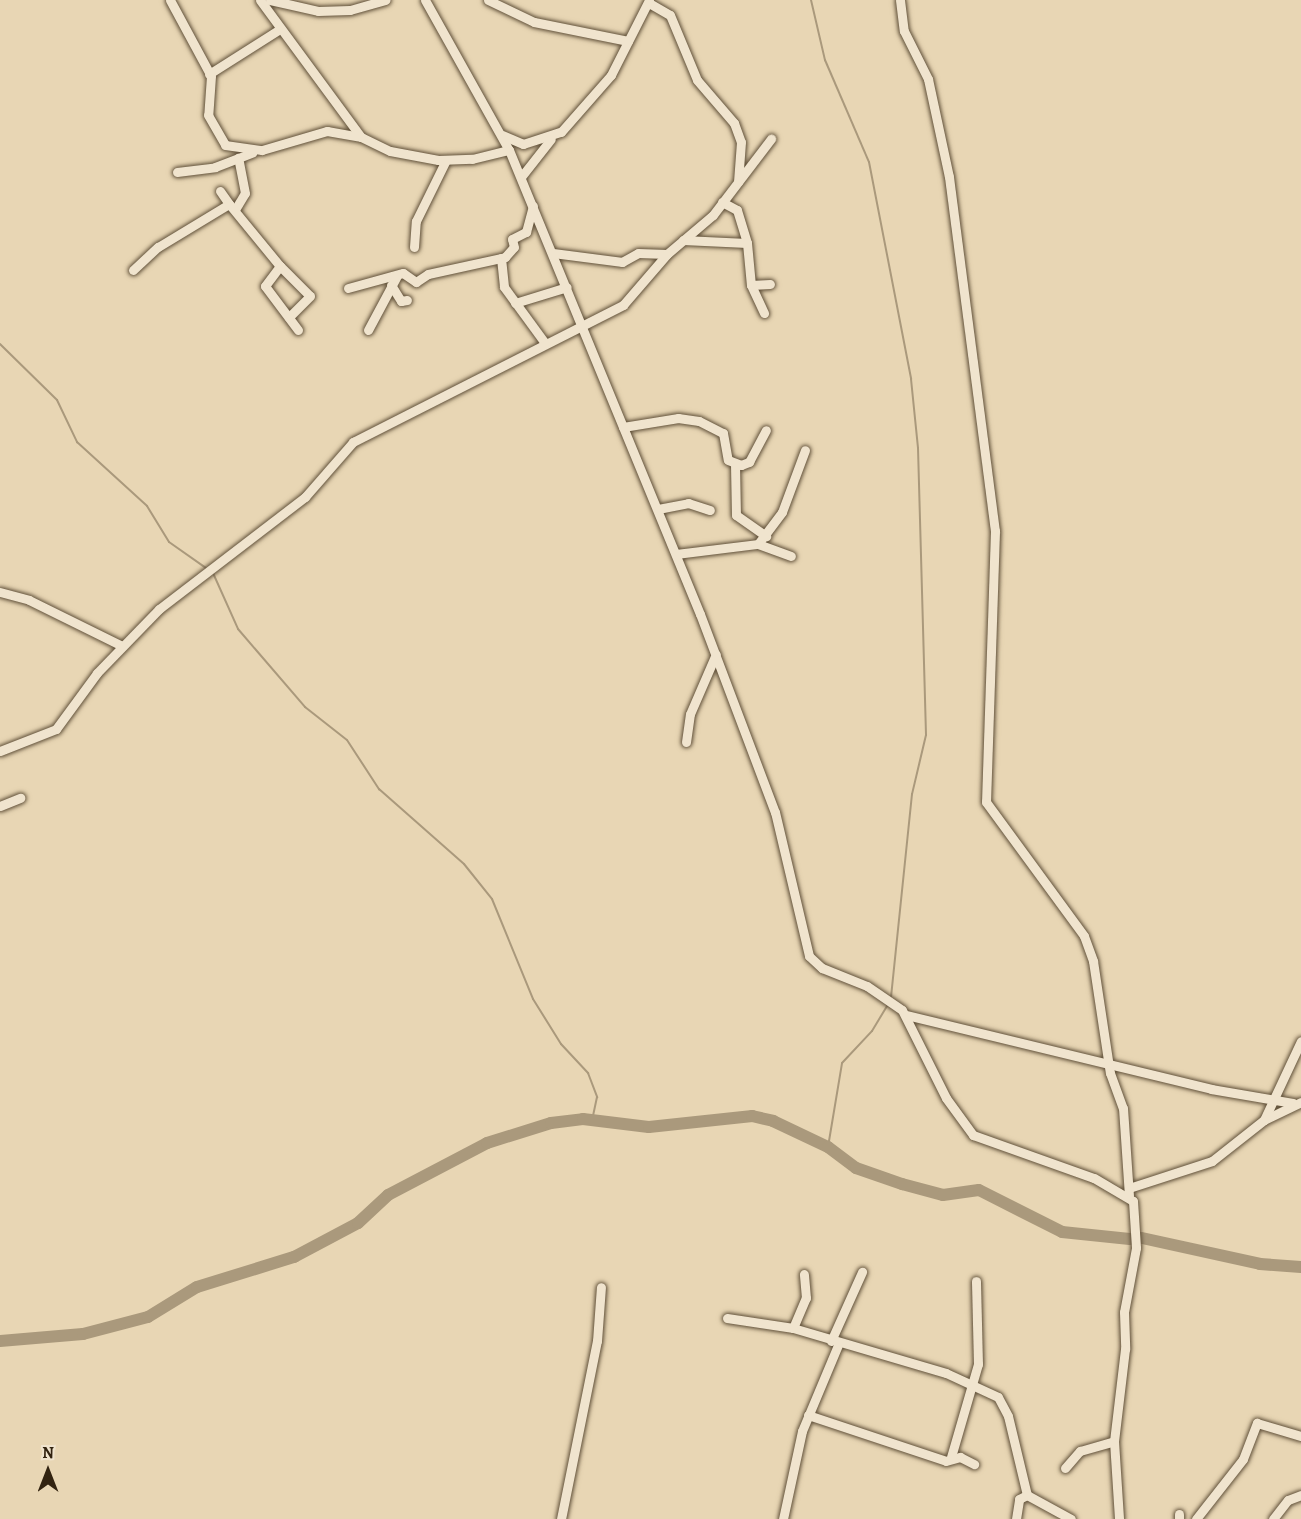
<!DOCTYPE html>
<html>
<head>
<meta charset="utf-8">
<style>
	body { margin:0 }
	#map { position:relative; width:1301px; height:1519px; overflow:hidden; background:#e8d6b4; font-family:Alegreya,serif }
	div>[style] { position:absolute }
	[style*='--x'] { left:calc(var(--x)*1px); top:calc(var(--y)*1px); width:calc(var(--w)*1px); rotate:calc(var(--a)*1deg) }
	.stream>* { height:2px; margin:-1px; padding:0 1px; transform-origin:1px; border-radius:1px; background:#aa997c }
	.river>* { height:12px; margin:-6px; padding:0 6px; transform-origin:6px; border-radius:6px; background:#aa997c }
	.roads { filter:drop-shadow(0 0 2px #605039) drop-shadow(0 0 2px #605039) }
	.minor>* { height:9px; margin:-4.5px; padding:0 4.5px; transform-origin:4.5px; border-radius:4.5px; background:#f0e4ce }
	span { translate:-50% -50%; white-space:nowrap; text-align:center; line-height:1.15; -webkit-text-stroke:4.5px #f0e4ce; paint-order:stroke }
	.north { position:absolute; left:18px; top:1441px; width:60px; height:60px; -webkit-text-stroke:4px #f0e4ce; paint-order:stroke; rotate:0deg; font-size:16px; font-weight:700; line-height:24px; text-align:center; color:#322310 }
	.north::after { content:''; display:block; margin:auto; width:21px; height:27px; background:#322310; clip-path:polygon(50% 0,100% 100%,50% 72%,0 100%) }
</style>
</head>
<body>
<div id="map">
	<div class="stream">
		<div style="--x:811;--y:0;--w:62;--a:76.9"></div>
		<div style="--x:825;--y:60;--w:111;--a:66.7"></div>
		<div style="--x:869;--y:162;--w:221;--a:79"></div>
		<div style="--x:911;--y:379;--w:69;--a:84.2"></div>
		<div style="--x:918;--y:448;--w:287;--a:88.4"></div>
		<div style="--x:926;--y:735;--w:61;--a:103.3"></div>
		<div style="--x:912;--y:794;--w:203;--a:95.9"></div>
		<div style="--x:0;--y:344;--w:80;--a:44.5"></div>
		<div style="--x:57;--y:400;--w:47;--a:64.5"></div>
		<div style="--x:77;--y:442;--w:95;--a:42.4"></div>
		<div style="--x:147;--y:506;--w:42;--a:58.6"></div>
		<div style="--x:169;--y:542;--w:45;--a:35.1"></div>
		<div style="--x:213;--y:573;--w:61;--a:65.9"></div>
		<div style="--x:238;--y:629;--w:103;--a:49.3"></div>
		<div style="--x:305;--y:707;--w:53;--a:38.2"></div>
		<div style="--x:347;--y:740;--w:59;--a:56.9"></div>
		<div style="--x:379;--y:789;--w:113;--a:41.4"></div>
		<div style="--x:464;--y:864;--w:45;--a:51.3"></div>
		<div style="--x:492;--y:899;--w:108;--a:67.7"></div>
		<div style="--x:533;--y:999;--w:53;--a:58.1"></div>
		<div style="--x:561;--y:1044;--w:40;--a:47"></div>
		<div style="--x:588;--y:1073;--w:26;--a:69"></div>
		<div style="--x:597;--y:1097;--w:24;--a:102"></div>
		<div style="--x:828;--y:1147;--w:85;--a:-80.5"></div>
		<div style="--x:842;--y:1063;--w:44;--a:-46.8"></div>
		<div style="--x:872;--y:1031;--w:33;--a:-59"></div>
	</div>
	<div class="river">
		<div style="--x:1142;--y:1238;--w:121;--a:12.4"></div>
		<div style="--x:1260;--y:1264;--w:41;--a:4.2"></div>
		<div style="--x:0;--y:1341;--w:83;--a:-4.8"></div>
		<div style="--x:83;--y:1334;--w:67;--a:-14.7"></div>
		<div style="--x:148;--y:1317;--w:57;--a:-31.5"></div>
		<div style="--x:197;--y:1287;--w:102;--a:-17.2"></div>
		<div style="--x:294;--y:1257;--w:72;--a:-28"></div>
		<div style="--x:358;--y:1223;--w:41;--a:-43"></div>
		<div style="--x:388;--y:1195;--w:112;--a:-27.7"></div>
		<div style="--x:487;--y:1143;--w:67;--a:-17.4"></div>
		<div style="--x:551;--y:1123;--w:32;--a:-7"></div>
		<div style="--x:583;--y:1119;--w:66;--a:6.9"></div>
		<div style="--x:649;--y:1127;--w:104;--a:-6.1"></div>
		<div style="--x:752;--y:1116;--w:22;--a:13"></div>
		<div style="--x:773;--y:1121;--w:61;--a:25.3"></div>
		<div style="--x:828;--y:1147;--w:35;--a:37"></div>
		<div style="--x:856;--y:1168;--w:49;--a:19.2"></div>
		<div style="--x:902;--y:1184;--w:42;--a:15"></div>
		<div style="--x:943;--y:1195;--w:36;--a:-8"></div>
		<div style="--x:979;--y:1190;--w:93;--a:26.8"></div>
		<div style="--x:1062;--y:1232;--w:68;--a:5.9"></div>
	</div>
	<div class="roads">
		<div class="minor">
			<div style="--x:170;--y:0;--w:86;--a:61.7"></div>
			<div style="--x:211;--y:76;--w:39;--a:94"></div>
			<div style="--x:208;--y:115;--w:34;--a:60"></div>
			<div style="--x:225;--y:145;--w:37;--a:8"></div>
			<div style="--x:262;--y:150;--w:68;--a:-16.3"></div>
			<div style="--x:327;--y:131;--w:35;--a:10"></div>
			<div style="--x:260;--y:0;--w:170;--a:53.6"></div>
			<div style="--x:361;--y:137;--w:32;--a:26"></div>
			<div style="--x:390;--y:151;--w:49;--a:10.6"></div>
			<div style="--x:438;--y:160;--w:34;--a:-2"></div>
			<div style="--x:472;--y:159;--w:38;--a:-14"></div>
			<div style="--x:270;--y:0;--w:49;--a:12.9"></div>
			<div style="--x:318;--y:11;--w:32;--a:-2"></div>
			<div style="--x:350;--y:10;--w:37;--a:-16"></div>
			<div style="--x:425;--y:0;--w:172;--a:60.8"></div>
			<div style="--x:509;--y:150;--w:502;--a:67.63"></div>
			<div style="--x:700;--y:614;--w:212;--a:69.3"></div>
			<div style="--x:775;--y:812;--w:148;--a:76.7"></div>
			<div style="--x:809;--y:956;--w:18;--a:43"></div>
			<div style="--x:822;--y:968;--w:48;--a:21.8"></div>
			<div style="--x:867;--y:986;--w:42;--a:34.4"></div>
			<div style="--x:902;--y:1010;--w:98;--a:63.4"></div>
			<div style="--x:946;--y:1098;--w:46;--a:53.9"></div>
			<div style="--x:973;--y:1135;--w:128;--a:19.6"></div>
			<div style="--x:1094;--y:1178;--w:45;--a:30.5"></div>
			<div style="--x:1133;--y:1201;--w:47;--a:86.3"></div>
			<div style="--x:1136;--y:1248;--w:65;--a:100.6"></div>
			<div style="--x:1124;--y:1312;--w:37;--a:88"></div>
			<div style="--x:1125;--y:1349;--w:93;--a:96.8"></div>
			<div style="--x:1114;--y:1441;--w:78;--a:86.3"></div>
			<div style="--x:488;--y:0;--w:51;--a:25.6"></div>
			<div style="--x:534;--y:22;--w:96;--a:11.4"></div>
			<div style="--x:900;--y:0;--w:31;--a:83"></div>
			<div style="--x:904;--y:31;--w:54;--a:63.4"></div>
			<div style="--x:928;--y:79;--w:100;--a:77.9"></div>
			<div style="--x:949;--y:177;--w:357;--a:82.6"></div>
			<div style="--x:995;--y:531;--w:271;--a:91.9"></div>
			<div style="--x:986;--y:802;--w:166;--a:53.8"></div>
			<div style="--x:1084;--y:936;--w:27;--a:70"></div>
			<div style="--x:1093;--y:961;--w:113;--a:81.4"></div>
			<div style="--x:1110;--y:1073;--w:37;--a:70"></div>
			<div style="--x:1123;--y:1108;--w:88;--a:86.1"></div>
			<div style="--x:649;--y:3;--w:24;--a:30"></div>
			<div style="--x:670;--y:15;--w:70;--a:67.4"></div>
			<div style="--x:697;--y:80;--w:57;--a:49.3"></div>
			<div style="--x:734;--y:123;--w:20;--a:70"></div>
			<div style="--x:741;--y:142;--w:40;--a:94.3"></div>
			<div style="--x:209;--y:74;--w:84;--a:-32.4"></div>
			<div style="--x:502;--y:135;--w:23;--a:23"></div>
			<div style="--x:523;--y:144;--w:40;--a:-18"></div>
			<div style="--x:561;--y:132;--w:76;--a:-48.7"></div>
			<div style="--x:611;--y:75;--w:84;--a:-63.1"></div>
			<div style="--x:177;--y:172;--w:38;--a:-7"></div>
			<div style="--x:215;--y:167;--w:40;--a:-21"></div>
			<div style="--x:521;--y:177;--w:48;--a:-51.7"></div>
			<div style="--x:220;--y:191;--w:16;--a:55"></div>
			<div style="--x:722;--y:202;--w:17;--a:28"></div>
			<div style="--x:737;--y:210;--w:34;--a:73"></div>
			<div style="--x:236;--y:208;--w:17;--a:-59"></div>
			<div style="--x:245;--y:193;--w:36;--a:-101"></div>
			<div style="--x:683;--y:240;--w:64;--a:2.7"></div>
			<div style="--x:747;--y:243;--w:42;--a:84.6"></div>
			<div style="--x:751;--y:285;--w:19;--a:-3"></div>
			<div style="--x:414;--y:247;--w:26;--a:-86"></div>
			<div style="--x:416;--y:221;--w:68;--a:-63.8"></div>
			<div style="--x:553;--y:253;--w:70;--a:7.4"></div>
			<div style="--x:622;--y:262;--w:18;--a:-29"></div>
			<div style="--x:638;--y:253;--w:29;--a:2"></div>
			<div style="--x:501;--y:258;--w:29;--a:84"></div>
			<div style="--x:504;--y:287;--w:69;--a:53.8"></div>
			<div style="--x:280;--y:266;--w:42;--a:45"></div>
			<div style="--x:310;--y:296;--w:30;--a:135"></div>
			<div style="--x:133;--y:270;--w:34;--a:-43"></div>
			<div style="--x:158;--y:247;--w:83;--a:-31.2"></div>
			<div style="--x:229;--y:204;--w:80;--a:50.6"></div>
			<div style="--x:280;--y:266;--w:25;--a:127"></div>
			<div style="--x:265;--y:286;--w:55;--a:53.1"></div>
			<div style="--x:391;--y:285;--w:19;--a:58"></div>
			<div style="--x:401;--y:301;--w:6;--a:-9"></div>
			<div style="--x:751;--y:285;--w:31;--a:65"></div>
			<div style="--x:348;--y:288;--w:57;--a:-15.3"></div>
			<div style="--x:403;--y:273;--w:16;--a:35"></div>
			<div style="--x:416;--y:282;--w:14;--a:-34"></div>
			<div style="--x:428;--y:274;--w:79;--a:-12.4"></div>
			<div style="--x:505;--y:257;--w:13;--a:-48"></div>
			<div style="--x:514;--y:247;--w:8;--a:-104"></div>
			<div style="--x:512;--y:239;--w:16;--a:-27"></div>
			<div style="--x:526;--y:232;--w:27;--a:-75"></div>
			<div style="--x:515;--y:303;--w:54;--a:-17.1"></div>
			<div style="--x:368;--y:330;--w:61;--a:-61.8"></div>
			<div style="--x:623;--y:427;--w:56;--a:-9.3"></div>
			<div style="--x:678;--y:418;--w:21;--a:8"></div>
			<div style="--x:699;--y:421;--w:27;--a:27"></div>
			<div style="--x:723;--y:433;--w:27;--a:80"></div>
			<div style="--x:728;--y:460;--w:14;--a:21"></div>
			<div style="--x:741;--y:465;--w:9;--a:-21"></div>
			<div style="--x:749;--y:462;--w:36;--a:-62"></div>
			<div style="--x:735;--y:464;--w:51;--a:88.9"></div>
			<div style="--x:736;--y:515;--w:37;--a:35"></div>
			<div style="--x:658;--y:509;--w:31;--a:-11"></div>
			<div style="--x:688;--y:503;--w:23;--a:18"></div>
			<div style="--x:758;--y:544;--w:35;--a:20"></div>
			<div style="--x:676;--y:554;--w:83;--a:-7"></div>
			<div style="--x:758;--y:544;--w:40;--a:-53"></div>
			<div style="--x:782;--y:512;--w:66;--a:-69.6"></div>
			<div style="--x:0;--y:592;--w:30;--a:15"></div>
			<div style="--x:29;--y:600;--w:104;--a:26.3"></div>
			<div style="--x:686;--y:742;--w:28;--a:-82"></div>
			<div style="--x:690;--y:714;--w:65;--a:-66.6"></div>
			<div style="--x:0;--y:751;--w:60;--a:-21.4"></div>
			<div style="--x:56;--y:729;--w:69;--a:-53.8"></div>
			<div style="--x:97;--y:673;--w:89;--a:-45.9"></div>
			<div style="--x:159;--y:609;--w:184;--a:-37.5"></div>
			<div style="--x:305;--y:497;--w:73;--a:-48.9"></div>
			<div style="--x:353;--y:442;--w:303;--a:-26.9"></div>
			<div style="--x:623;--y:305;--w:67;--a:-49.2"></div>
			<div style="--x:667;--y:254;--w:60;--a:-40.3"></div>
			<div style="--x:713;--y:215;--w:96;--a:-52.7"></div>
			<div style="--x:0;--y:806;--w:22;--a:-22"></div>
			<div style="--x:906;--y:1015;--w:314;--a:13.6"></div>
			<div style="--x:1211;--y:1089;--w:83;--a:9.7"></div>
			<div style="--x:1264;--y:1120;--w:87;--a:-64.9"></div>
			<div style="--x:1129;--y:1188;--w:87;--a:-18"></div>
			<div style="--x:1212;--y:1161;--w:66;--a:-38.3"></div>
			<div style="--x:1264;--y:1120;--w:41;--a:-25.9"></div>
			<div style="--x:727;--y:1318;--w:67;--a:8.6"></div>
			<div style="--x:793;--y:1328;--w:159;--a:16.4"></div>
			<div style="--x:946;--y:1373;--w:57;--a:24.8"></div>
			<div style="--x:998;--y:1397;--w:21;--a:62"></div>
			<div style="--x:1008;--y:1416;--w:81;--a:76.5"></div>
			<div style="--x:793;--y:1328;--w:33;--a:-67"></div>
			<div style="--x:806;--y:1298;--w:24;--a:-95"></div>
			<div style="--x:831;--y:1341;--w:76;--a:-65.8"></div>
			<div style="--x:808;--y:1415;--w:145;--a:18.4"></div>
			<div style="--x:946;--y:1461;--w:15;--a:-16"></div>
			<div style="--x:960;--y:1457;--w:16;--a:27"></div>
			<div style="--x:951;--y:1457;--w:97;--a:-73.8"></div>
			<div style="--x:978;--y:1364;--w:83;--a:-91.4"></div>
			<div style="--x:1065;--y:1468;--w:23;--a:-49"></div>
			<div style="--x:1080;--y:1451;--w:35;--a:-16"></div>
			<div style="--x:561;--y:1519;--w:182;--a:-78.6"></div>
			<div style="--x:597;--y:1341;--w:54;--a:-85.8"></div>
			<div style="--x:783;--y:1519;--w:90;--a:-77.8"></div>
			<div style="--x:802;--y:1431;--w:93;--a:-67.3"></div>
			<div style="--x:1016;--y:1519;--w:20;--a:-81"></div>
			<div style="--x:1019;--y:1499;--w:9;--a:-27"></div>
			<div style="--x:1027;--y:1495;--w:50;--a:28.6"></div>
			<div style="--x:1179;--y:1519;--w:5;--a:-90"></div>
			<div style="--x:1196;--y:1519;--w:76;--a:-51.9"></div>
			<div style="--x:1243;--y:1459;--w:39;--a:-69"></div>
			<div style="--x:1257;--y:1423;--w:46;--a:16.5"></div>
			<div style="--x:1273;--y:1519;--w:24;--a:-52"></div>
			<div style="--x:1288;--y:1500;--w:14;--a:-21"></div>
		</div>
	</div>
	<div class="north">N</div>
</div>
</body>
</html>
